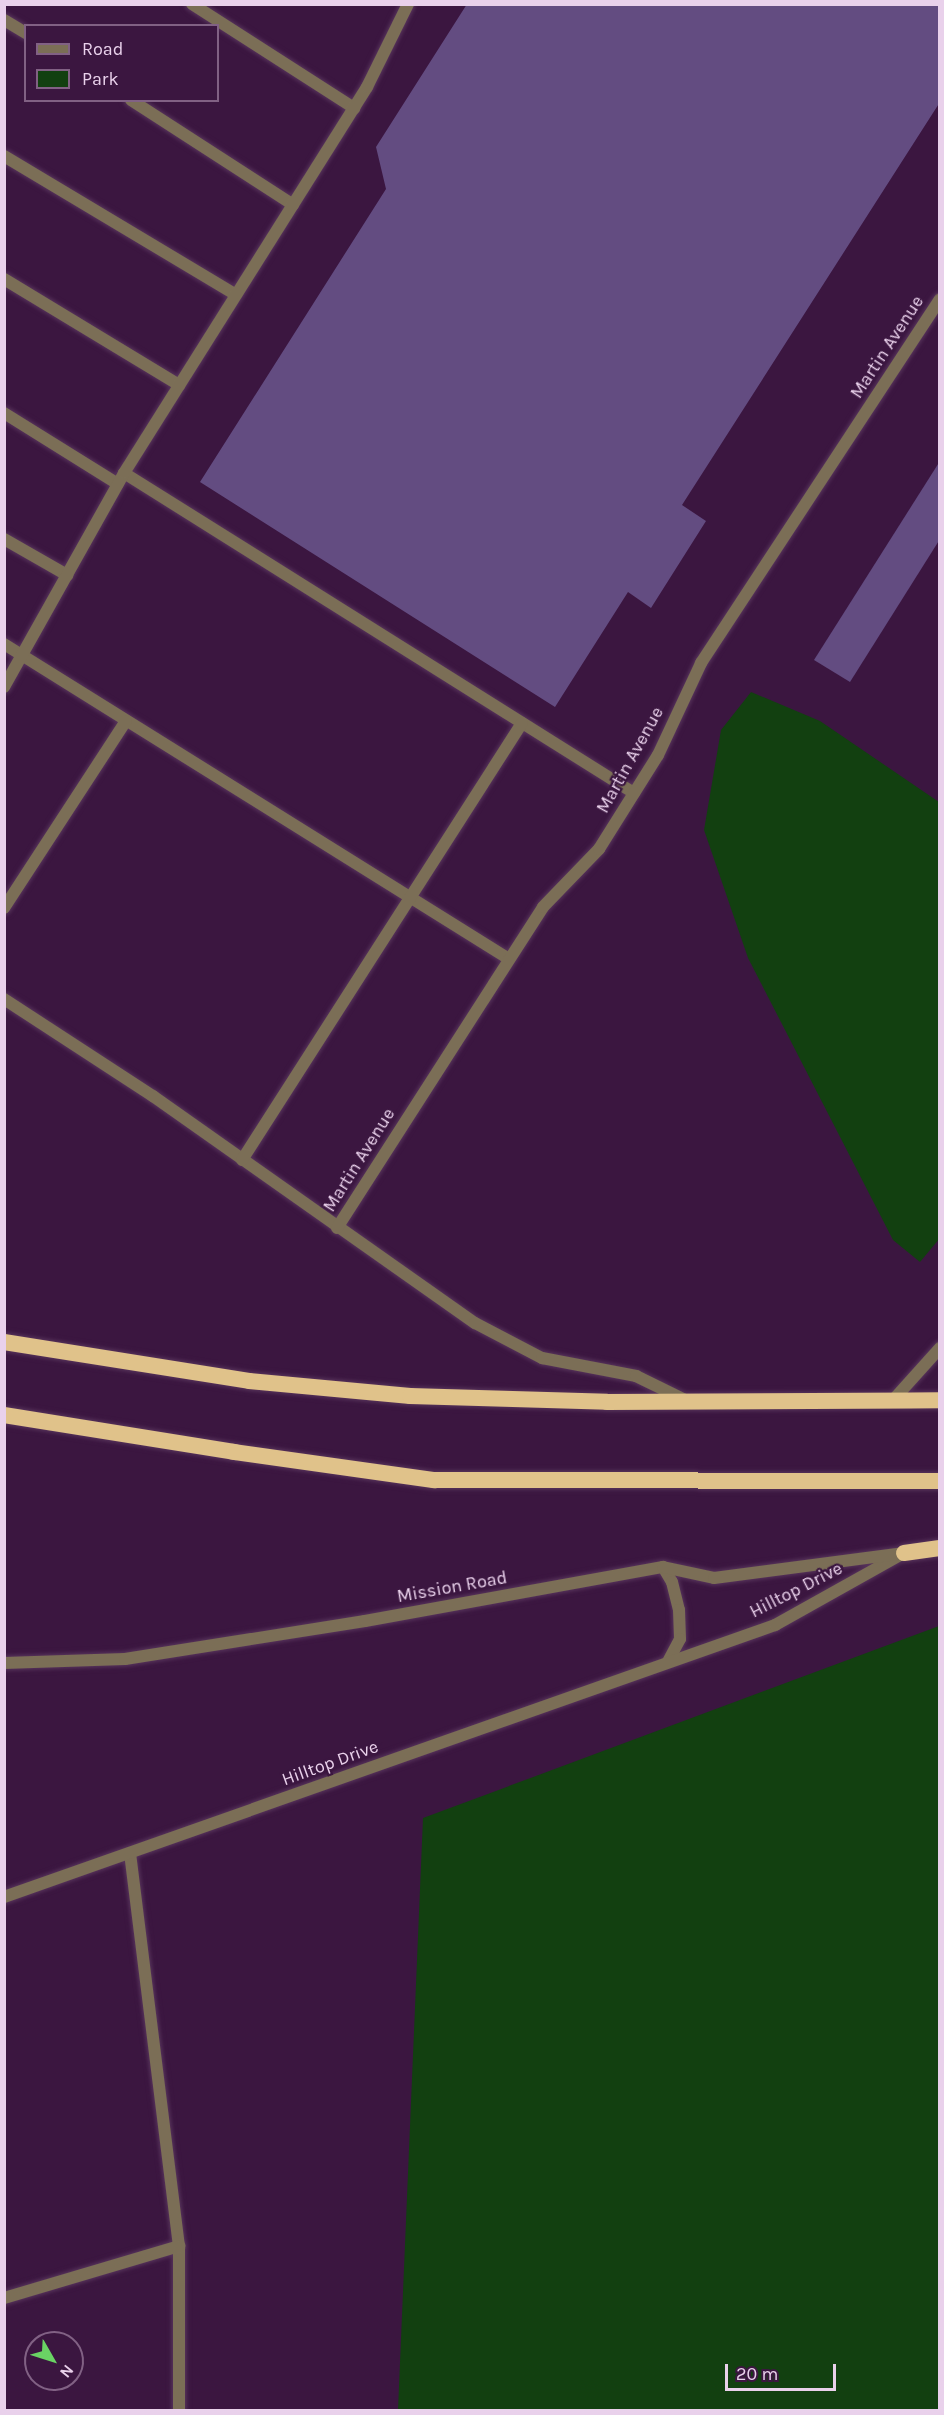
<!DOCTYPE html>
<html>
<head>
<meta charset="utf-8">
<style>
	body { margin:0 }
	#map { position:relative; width:944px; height:2415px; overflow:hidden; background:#3b1640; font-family:Karla,sans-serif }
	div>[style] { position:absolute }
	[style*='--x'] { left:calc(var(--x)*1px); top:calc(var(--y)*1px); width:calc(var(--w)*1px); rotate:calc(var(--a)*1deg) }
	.green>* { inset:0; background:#124010 }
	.building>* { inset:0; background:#634c81 }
	.roads { filter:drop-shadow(0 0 2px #57345b) drop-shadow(0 0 2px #57345b) }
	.service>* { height:12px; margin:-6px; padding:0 6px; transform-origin:6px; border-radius:6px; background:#7b6e56 }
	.minor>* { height:12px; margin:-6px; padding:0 6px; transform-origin:6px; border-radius:6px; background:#7b6e56 }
	.tertiary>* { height:12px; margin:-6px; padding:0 6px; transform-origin:6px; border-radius:6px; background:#7b6e56 }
	.trunk>* { height:16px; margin:-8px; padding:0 8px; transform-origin:8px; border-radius:8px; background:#e0c28a }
	span { translate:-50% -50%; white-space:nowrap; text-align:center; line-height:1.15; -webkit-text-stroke:4.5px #3b1640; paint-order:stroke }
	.street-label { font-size:18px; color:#e9d1eb }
	.frame { position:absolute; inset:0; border:6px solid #e9d1eb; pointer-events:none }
	.legend { position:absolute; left:24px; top:24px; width:195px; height:78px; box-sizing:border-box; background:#3b1640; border:2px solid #816184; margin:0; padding:8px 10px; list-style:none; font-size:18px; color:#e9d1eb }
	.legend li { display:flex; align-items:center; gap:12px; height:30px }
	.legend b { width:30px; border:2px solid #816184 }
	.north { position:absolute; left:24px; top:2331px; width:60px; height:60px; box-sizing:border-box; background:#3b1640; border:2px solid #816184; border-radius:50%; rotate:129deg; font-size:16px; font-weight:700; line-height:24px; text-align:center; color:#e9d1eb }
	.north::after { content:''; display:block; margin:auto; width:21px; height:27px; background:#6ad364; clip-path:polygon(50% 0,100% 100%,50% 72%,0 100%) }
	.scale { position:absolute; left:725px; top:2364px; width:111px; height:27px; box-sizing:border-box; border:3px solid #e9d1eb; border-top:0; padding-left:8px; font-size:18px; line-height:21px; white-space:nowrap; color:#e9d1eb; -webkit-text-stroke:4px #3b1640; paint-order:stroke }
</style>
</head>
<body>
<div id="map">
	<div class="green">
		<div style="clip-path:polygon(751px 692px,820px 721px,939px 802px,940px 1238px,920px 1262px,893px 1240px,748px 958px,704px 830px,721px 730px)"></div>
		<div style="clip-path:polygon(939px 1626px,939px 2410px,398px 2410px,423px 1818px)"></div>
	</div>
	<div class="building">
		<div style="clip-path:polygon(467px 4px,940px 4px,940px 102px,682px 505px,706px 521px,651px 608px,628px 592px,555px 707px,200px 482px,386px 189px,376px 147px)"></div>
		<div style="clip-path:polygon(940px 461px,940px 539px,850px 682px,814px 660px)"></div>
	</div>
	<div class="roads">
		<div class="service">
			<div style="--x:192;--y:4;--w:193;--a:32.7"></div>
			<div style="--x:4;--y:20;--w:26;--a:31"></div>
			<div style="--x:131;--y:100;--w:193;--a:32.9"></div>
			<div style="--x:4;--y:156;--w:270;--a:30.9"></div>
			<div style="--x:4;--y:279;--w:205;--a:31.2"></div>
			<div style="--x:4;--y:413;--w:134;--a:31.9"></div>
			<div style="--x:124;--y:473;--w:602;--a:32.11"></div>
			<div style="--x:4;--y:539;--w:73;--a:29.7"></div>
			<div style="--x:4;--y:644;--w:595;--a:31.95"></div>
			<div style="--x:4;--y:687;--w:245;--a:-60.7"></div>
			<div style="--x:124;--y:473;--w:456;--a:-57.8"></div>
			<div style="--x:367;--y:87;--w:93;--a:-63.7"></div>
			<div style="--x:4;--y:908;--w:223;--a:-56.9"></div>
			<div style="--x:4;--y:999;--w:178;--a:33.1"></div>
			<div style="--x:153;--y:1096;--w:394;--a:35.2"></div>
			<div style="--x:475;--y:1323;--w:76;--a:27.6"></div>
			<div style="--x:542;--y:1358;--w:96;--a:10.8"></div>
			<div style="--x:636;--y:1376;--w:55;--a:26.1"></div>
			<div style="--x:242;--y:1160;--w:519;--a:-57.35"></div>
			<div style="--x:337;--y:1228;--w:381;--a:-57.3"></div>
			<div style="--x:543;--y:907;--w:81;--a:-46"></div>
			<div style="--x:599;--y:849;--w:111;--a:-57.9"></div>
			<div style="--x:658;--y:755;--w:102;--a:-64.9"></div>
			<div style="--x:701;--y:663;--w:435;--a:-56.7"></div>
			<div style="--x:894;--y:1399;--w:69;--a:-48"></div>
		</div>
		<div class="minor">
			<div style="--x:663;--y:1567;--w:17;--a:59"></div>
			<div style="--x:672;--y:1582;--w:29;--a:76"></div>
			<div style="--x:679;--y:1610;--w:29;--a:88"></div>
			<div style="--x:680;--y:1639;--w:26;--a:118"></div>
			<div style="--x:130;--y:1853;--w:396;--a:82.9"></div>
			<div style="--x:179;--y:2246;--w:164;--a:90"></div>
			<div style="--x:4;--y:1897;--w:818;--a:-19.43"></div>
			<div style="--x:775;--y:1625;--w:148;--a:-29.2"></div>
			<div style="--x:4;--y:2298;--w:183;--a:-16.5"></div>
		</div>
		<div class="tertiary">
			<div style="--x:4;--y:1663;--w:121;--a:-1.9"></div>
			<div style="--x:125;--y:1659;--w:243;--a:-9"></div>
			<div style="--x:365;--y:1621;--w:303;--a:-10.3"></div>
			<div style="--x:663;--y:1567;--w:52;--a:12.2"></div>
			<div style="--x:714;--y:1578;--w:192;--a:-7.5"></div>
		</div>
		<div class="trunk">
			<div style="--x:4;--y:1342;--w:248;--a:9"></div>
			<div style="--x:249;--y:1381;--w:162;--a:5.3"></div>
			<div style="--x:410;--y:1396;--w:197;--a:1.7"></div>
			<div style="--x:607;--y:1402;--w:333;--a:-0.3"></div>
			<div style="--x:4;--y:1415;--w:233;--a:9.1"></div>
			<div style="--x:234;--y:1452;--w:202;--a:8"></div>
			<div style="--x:434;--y:1480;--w:506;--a:0.11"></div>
			<div style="--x:904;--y:1553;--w:36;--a:-8"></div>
		</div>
	</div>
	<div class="street-label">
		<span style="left:887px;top:347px;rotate:-57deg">Martin Avenue</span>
		<span style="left:630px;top:760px;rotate:-61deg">Martin Avenue</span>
		<span style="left:359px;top:1160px;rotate:-58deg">Martin Avenue</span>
		<span style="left:452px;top:1587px;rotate:-10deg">Mission Road</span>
		<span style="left:796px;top:1590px;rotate:-27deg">Hilltop Drive</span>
		<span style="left:330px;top:1763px;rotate:-20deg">Hilltop Drive</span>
	</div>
	<div class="frame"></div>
	<ul class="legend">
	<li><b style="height:8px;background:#7b6e56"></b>Road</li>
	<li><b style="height:16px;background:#124010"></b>Park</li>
	</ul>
	<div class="north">N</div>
	<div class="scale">20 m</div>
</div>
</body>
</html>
